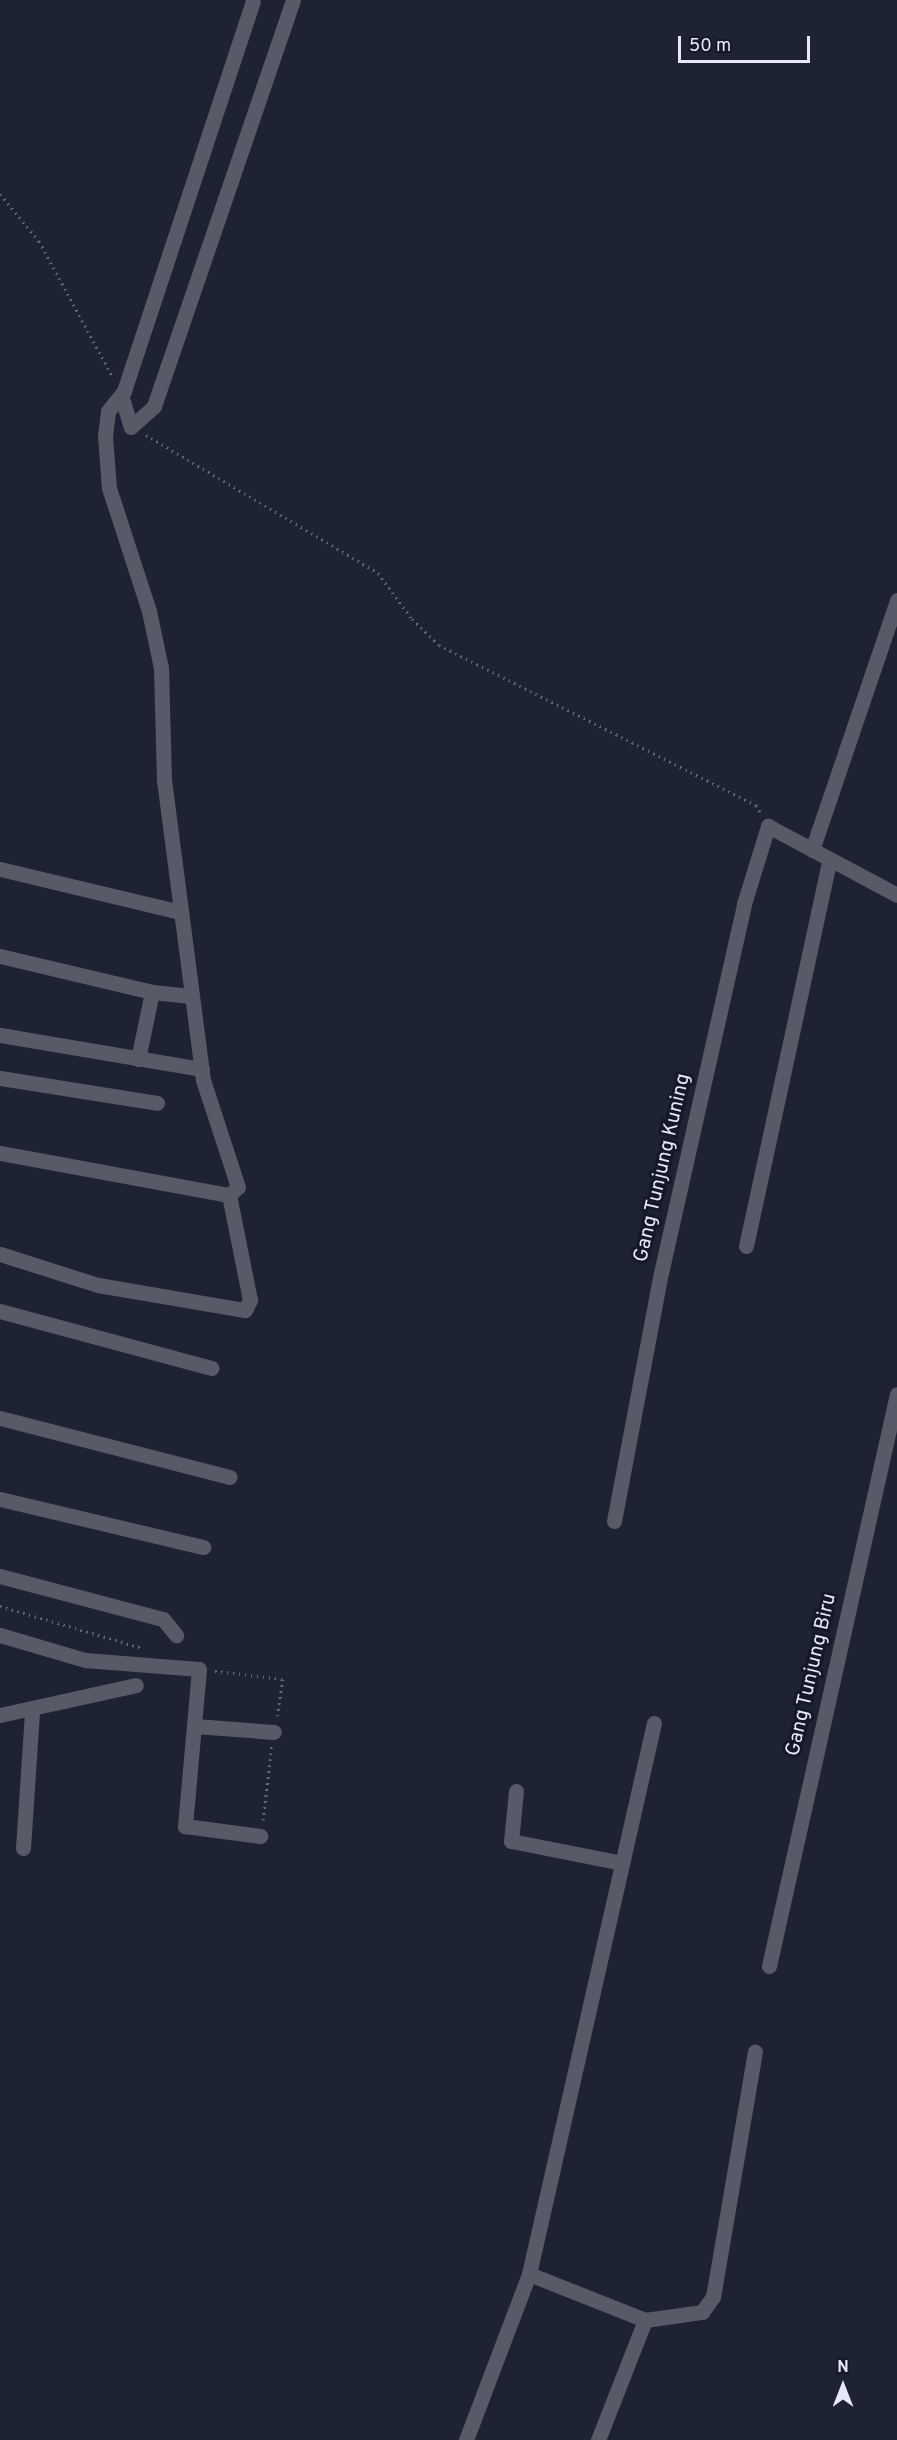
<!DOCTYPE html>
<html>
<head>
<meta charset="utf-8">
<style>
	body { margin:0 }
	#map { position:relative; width:897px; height:2440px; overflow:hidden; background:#1d2333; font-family:Overpass,sans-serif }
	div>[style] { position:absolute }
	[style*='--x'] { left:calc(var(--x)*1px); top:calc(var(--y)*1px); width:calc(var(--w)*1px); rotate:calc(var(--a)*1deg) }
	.path>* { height:3px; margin-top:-1.5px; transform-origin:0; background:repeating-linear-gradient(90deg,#636977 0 1.5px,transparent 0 6px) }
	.minor>* { height:15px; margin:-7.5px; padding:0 7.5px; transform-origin:7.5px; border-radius:7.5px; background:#565b67 }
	span { translate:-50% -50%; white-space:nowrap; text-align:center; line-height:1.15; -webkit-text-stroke:6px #141929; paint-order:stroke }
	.street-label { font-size:20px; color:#e6eaf6 }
	.north { position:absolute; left:813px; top:2356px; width:60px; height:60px; -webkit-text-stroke:4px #141929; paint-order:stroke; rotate:0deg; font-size:16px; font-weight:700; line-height:24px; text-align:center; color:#e6eaf6 }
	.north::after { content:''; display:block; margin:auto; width:21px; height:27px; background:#e6eaf6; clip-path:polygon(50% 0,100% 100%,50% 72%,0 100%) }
	.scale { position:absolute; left:678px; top:36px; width:132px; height:27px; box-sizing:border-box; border:3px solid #e6eaf6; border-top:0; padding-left:8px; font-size:18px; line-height:21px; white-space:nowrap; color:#e6eaf6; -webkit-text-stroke:4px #141929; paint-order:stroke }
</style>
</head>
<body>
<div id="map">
	<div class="path">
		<div style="--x:0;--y:194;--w:61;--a:50.3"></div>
		<div style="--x:39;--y:241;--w:153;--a:61.6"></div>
		<div style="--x:146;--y:435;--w:270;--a:30.7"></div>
		<div style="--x:378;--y:573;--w:57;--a:53.5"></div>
		<div style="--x:412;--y:619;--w:37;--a:44"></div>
		<div style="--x:439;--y:645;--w:355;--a:26.8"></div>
		<div style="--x:756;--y:805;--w:8;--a:60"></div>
		<div style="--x:0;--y:1606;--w:148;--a:16.5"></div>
		<div style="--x:215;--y:1671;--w:68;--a:6.7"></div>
		<div style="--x:283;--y:1679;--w:37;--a:99"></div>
		<div style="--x:263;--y:1820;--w:75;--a:-83.1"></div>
	</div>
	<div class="minor">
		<div style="--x:122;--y:398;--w:30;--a:73"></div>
		<div style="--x:131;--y:427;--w:31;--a:-42"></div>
		<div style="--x:154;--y:406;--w:429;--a:-71.1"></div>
		<div style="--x:812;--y:850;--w:264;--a:-71.2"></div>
		<div style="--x:0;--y:869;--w:186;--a:13.4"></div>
		<div style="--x:0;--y:956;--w:156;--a:13.3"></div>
		<div style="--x:152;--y:992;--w:39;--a:6"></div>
		<div style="--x:0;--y:1035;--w:205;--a:9.6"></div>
		<div style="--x:138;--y:1059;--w:68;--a:-78.2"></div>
		<div style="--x:0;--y:1078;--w:159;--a:9"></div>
		<div style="--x:0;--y:1153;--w:233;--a:10.4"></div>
		<div style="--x:229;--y:1195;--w:12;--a:-42"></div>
		<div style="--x:238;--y:1187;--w:113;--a:-108.1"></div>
		<div style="--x:203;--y:1080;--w:302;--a:-97.4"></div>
		<div style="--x:164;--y:781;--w:113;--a:-91.5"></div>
		<div style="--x:161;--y:668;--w:58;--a:-101.9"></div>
		<div style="--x:149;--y:611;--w:129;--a:-108"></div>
		<div style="--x:109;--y:488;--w:52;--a:-94.4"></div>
		<div style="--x:105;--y:436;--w:25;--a:-83"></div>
		<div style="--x:108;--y:411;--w:26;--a:-51"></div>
		<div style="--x:124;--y:391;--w:410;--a:-71.7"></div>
		<div style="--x:746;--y:1246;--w:394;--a:-77.8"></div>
		<div style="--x:0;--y:1254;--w:103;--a:17.6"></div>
		<div style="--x:98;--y:1285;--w:149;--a:9.7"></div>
		<div style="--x:245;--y:1310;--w:11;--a:-63"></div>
		<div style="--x:250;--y:1300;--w:107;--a:-101.3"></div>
		<div style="--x:0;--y:1311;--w:219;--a:15.1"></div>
		<div style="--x:0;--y:1418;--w:237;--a:14.4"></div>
		<div style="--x:0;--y:1499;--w:209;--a:13.3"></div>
		<div style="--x:614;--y:1521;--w:252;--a:-79.3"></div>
		<div style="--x:661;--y:1273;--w:378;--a:-77.3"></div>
		<div style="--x:744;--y:904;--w:82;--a:-72.9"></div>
		<div style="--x:768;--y:826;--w:146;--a:28.1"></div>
		<div style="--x:0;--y:1576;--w:169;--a:14.8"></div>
		<div style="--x:163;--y:1619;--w:21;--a:51"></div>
		<div style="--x:0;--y:1635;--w:89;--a:16.4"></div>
		<div style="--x:85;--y:1660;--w:114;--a:4.5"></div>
		<div style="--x:199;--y:1669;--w:158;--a:95.1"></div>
		<div style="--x:185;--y:1826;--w:76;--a:7.6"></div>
		<div style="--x:0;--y:1715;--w:139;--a:-12.4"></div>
		<div style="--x:195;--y:1726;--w:79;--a:4.3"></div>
		<div style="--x:516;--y:1791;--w:50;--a:95.7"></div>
		<div style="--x:511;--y:1841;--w:113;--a:11.2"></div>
		<div style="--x:23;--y:1848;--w:137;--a:-86.2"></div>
		<div style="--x:769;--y:1966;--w:586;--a:-77.39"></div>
		<div style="--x:529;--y:2274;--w:125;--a:21.6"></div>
		<div style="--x:645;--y:2320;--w:58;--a:-8"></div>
		<div style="--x:702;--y:2312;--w:19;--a:-54"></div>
		<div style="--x:713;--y:2297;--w:249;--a:-80.3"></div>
		<div style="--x:466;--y:2440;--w:178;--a:-69.2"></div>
		<div style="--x:529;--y:2274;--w:565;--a:-77.22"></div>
		<div style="--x:598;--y:2440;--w:129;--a:-68.6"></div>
	</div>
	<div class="street-label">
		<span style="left:663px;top:1168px;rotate:-77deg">Gang Tunjung Kuning</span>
		<span style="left:812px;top:1675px;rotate:-77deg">Gang Tunjung Biru</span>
	</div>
	<div class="north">N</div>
	<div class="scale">50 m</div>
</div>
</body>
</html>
